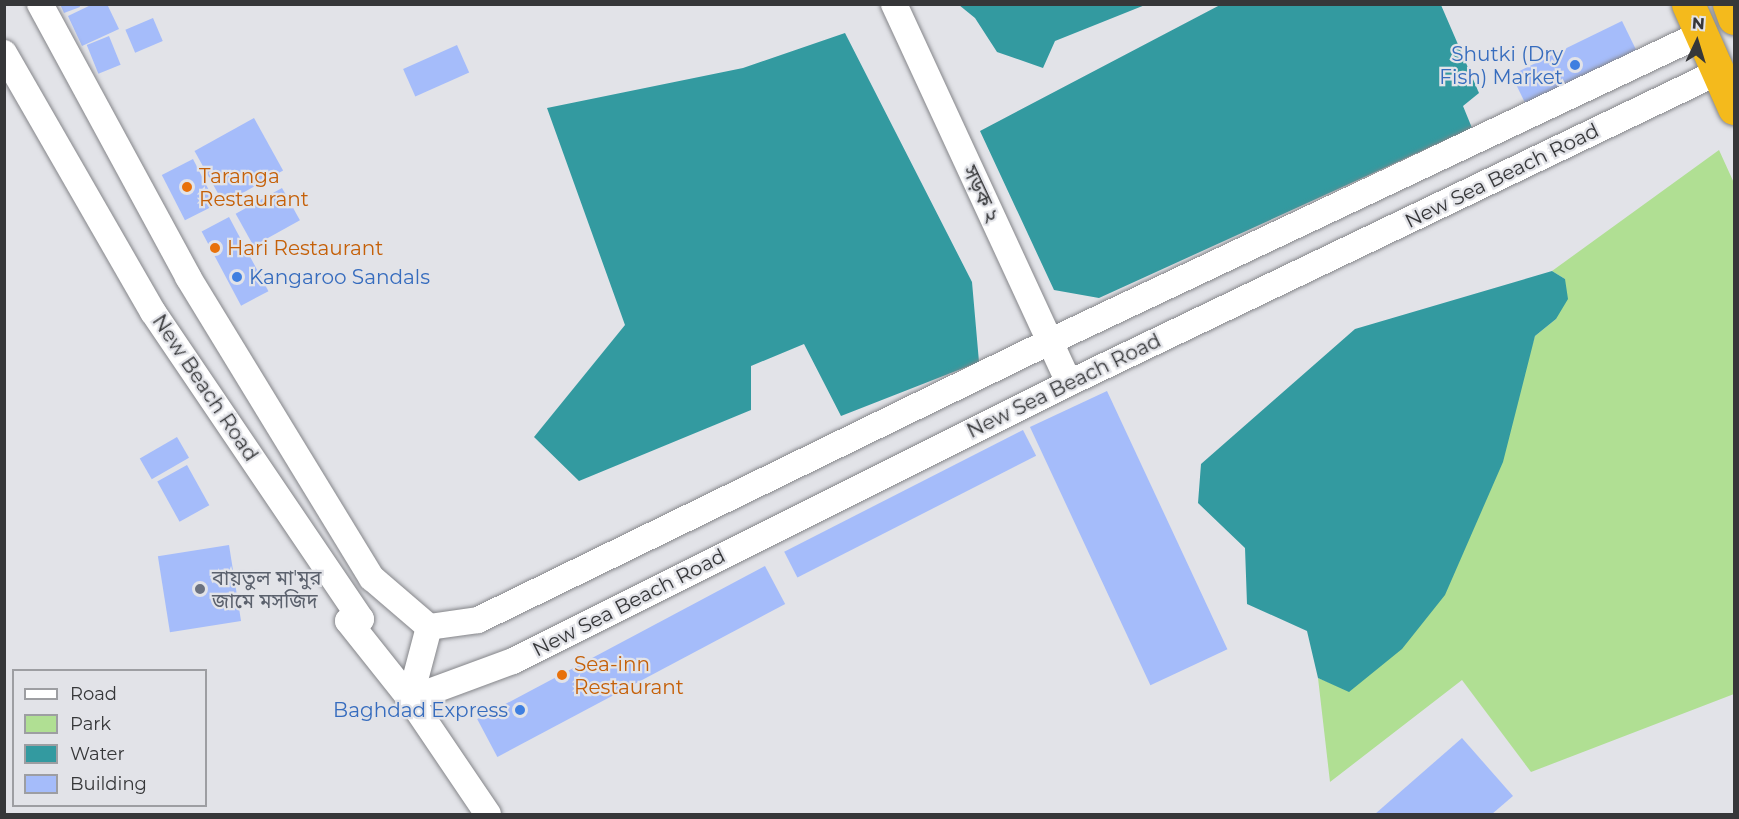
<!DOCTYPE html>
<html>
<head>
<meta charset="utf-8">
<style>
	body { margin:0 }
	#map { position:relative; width:1739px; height:819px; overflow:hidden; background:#e2e3e8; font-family:Montserrat,"Noto Sans Bengali",sans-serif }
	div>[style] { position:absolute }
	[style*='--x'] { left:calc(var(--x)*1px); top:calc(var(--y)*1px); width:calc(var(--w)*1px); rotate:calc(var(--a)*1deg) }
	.green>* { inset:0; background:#b0df93 }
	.water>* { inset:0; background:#339aa0 }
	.building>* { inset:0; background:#a5bcfa; transform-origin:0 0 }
	.roads { filter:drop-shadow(0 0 2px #848589) drop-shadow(0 0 2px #848589) }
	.street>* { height:26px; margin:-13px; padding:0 13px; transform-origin:13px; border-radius:13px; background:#fff }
	.highway>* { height:33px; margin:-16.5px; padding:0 16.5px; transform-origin:16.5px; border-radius:16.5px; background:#f4ba1c }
	.dots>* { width:16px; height:16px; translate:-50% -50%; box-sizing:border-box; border:3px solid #e2e3e8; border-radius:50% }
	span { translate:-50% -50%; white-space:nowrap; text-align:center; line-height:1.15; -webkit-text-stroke:4.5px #e2e3e8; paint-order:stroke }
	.shop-label { font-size:20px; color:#366cbe }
	.right { translate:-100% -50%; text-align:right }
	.left { translate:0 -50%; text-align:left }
	.food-label { font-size:20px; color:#c56008 }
	.street-label { font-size:20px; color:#363739 }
	.worship-label { font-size:20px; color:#5b616d }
	.frame { position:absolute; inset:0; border:6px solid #363739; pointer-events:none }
	.legend { position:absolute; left:12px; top:669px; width:195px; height:138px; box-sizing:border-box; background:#e2e3e8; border:2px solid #9d9ea2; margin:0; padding:8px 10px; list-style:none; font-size:18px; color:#363739 }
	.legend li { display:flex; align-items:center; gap:12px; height:30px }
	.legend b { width:30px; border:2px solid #9d9ea2 }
	.north { position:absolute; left:1667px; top:12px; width:60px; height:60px; -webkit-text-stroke:4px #e2e3e8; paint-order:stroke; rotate:4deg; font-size:16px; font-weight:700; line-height:24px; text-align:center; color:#363739 }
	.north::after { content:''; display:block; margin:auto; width:21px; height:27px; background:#363739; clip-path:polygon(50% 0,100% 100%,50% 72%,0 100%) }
</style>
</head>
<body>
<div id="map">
	<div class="green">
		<div style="clip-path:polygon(1719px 150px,1734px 183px,1734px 694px,1531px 772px,1462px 680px,1330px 782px,1318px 678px,1350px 691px,1523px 373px,1535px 336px,1556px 319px,1565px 279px,1552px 271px)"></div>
	</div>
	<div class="water">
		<div style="clip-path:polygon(959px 5px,1145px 5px,1055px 41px,1043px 68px,997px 52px,975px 18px)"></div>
		<div style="clip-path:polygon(1220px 5px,1441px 5px,1479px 93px,1463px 106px,1472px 128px,1099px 298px,1054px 290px,980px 131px)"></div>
		<div style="clip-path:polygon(845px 33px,972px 282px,979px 362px,841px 416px,804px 344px,751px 366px,751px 410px,579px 481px,534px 437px,625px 325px,547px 108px,743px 68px)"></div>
		<div style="clip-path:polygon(1552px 271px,1565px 279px,1568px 299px,1556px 319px,1535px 336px,1503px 462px,1445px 595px,1402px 649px,1349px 692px,1318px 678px,1307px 631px,1247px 604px,1245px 548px,1198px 503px,1201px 464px,1355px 329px)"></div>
	</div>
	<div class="building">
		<div style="clip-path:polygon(60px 4px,79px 4px,80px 7px,64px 13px)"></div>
		<div style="clip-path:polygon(93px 4px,107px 4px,119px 29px,82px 46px,68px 16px)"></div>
		<div style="left:153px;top:18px;width:25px;height:30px;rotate:67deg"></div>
		<div style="left:1622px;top:21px;width:39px;height:123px;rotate:64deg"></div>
		<div style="left:109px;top:36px;width:31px;height:24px;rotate:68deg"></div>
		<div style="left:457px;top:45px;width:30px;height:59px;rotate:66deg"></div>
		<div style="left:254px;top:118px;width:60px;height:68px;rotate:61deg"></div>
		<div style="left:193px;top:159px;width:51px;height:35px;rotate:63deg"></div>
		<div style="left:282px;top:188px;width:37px;height:53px;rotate:61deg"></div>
		<div style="left:229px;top:217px;width:84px;height:31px;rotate:62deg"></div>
		<div style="left:1107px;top:391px;width:285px;height:85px;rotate:65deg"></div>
		<div style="left:1023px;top:430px;width:29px;height:268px;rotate:63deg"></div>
		<div style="left:177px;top:437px;width:24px;height:43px;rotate:60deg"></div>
		<div style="left:187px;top:465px;width:46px;height:34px;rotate:61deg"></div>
		<div style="left:229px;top:545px;width:77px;height:72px;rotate:81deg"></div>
		<div style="left:765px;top:566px;width:43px;height:326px;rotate:62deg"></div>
		<div style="clip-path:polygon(1462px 738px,1513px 796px,1492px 814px,1375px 814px)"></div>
	</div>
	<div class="roads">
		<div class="street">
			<div style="--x:40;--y:4;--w:311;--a:61.5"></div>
			<div style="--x:188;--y:277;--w:353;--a:58.6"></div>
			<div style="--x:372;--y:578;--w:75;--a:40.7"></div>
			<div style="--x:894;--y:4;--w:417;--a:65.2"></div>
			<div style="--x:4;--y:53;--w:299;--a:60.1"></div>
			<div style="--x:153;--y:312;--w:371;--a:55.9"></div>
			<div style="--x:361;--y:619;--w:13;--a:171"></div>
			<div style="--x:348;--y:621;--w:100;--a:51.5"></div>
			<div style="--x:410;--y:699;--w:110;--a:-20.3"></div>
			<div style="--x:513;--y:661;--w:622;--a:-26.57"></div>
			<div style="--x:1069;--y:383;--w:720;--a:-25.6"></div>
			<div style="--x:429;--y:627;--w:49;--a:-8.1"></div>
			<div style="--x:478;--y:620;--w:635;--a:-25.96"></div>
			<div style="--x:1049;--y:342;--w:721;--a:-25.29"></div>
			<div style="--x:429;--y:627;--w:74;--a:104.8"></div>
			<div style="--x:410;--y:699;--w:139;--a:55.9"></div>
		</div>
		<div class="highway">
			<div style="--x:1688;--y:4;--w:114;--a:66.1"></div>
			<div style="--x:1729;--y:4;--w:15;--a:70"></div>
		</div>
	</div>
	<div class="dots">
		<div style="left:1575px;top:65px;background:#3f7fe0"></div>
		<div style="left:187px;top:187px;background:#e8710a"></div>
		<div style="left:215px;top:248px;background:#e8710a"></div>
		<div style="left:237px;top:277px;background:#3f7fe0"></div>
		<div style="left:200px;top:589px;background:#6b7280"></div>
		<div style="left:562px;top:675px;background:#e8710a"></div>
		<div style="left:520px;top:710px;background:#3f7fe0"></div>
	</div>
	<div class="shop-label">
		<span class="right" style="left:1563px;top:66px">Shutki (Dry<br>Fish) Market</span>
		<span class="left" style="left:249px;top:277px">Kangaroo Sandals</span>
		<span class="right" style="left:508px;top:710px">Baghdad Express</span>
	</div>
	<div class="food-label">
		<span class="left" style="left:199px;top:188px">Taranga<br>Restaurant</span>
		<span class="left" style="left:227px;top:248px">Hari Restaurant</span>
		<span class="left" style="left:574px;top:676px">Sea-inn<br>Restaurant</span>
	</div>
	<div class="street-label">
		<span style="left:1502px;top:176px;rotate:-26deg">New Sea Beach Road</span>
		<span style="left:981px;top:194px;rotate:65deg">সড়ক ২</span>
		<span style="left:1064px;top:386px;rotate:-26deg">New Sea Beach Road</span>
		<span style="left:205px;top:388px;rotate:56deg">New Beach Road</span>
		<span style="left:629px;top:603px;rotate:-27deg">New Sea Beach Road</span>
	</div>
	<div class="worship-label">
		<span class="left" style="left:212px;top:590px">বায়তুল মা'মুর<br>জামে মসজিদ</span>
	</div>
	<div class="frame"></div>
	<ul class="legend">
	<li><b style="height:8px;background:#fff"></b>Road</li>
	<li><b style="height:16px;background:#b0df93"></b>Park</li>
	<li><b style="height:16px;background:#339aa0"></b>Water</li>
	<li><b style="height:16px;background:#a5bcfa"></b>Building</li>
	</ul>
	<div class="north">N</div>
</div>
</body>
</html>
